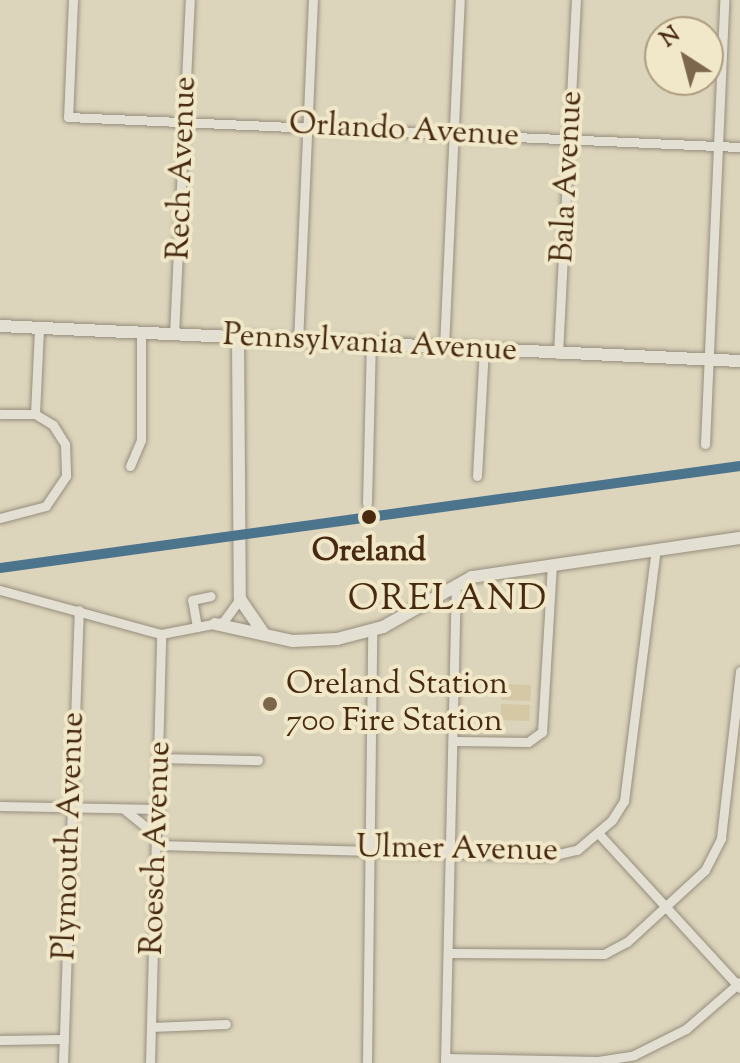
<!DOCTYPE html>
<html>
<head>
<meta charset="utf-8">
<style>
	body { margin:0 }
	#map { position:relative; width:740px; height:1063px; overflow:hidden; background:#dcd4bb; font-family:"Sorts Mill Goudy",serif }
	div>[style] { position:absolute }
	[style*='--x'] { left:calc(var(--x)*1px); top:calc(var(--y)*1px); width:calc(var(--w)*1px); rotate:calc(var(--a)*1deg) }
	.green>* { inset:0; background:#d4c8a5; transform-origin:0 0 }
	.roads { filter:drop-shadow(0 0 2px #978e7d) drop-shadow(0 0 2px #978e7d) }
	.street>* { height:9px; margin:-4.5px; padding:0 4.5px; transform-origin:4.5px; border-radius:4.5px; background:#e3dfd3 }
	.secondary>* { height:12px; margin:-6px; padding:0 6px; transform-origin:6px; border-radius:6px; background:#e3dfd3 }
	.rail-1>* { height:10px; margin:-5px; padding:0 5px; transform-origin:5px; border-radius:5px; background:#4c748c }
	.dots>* { width:22px; height:22px; translate:-50% -50%; box-sizing:border-box; border:4px solid #f1e8ca; border-radius:50% }
	span { translate:-50% -50%; white-space:nowrap; text-align:center; line-height:1.15; -webkit-text-stroke:8px #f1e8ca; paint-order:stroke }
	.street-label { font-size:32px; color:#482a10 }
	.stop-label { font-size:32px; color:#482a10; font-weight:700 }
	.poi-label { font-size:32px; color:#482a10 }
	.left { translate:0 -50%; text-align:left }
	.quarter-label { font-size:36px; color:#482a10; letter-spacing:2px }
	.north { position:absolute; left:644px; top:16px; width:80px; height:80px; box-sizing:border-box; background:#f1e8ca; border:2px solid #ad9c80; border-radius:50%; rotate:324deg; font-size:22px; font-weight:700; line-height:32px; text-align:center; color:#482a10 }
	.north::after { content:''; display:block; margin:auto; width:28px; height:36px; background:#7c664c; clip-path:polygon(50% 0,100% 100%,50% 72%,0 100%) }
</style>
</head>
<body>
<div id="map">
	<div class="green">
		<div style="left:502px;top:684px;width:29px;height:16px;rotate:2deg"></div>
		<div style="left:501px;top:704px;width:29px;height:16px;rotate:2deg"></div>
	</div>
	<div class="roads">
		<div class="street">
			<div style="--x:73;--y:0;--w:117;--a:92.4"></div>
			<div style="--x:68;--y:117;--w:673;--a:2.56"></div>
			<div style="--x:174;--y:335;--w:335;--a:-87.3"></div>
			<div style="--x:298;--y:342;--w:342;--a:-87.5"></div>
			<div style="--x:444;--y:347;--w:347;--a:-87.4"></div>
			<div style="--x:558;--y:354;--w:354;--a:-87.1"></div>
			<div style="--x:0;--y:414;--w:35;--a:0"></div>
			<div style="--x:35;--y:414;--w:21;--a:31"></div>
			<div style="--x:53;--y:425;--w:22;--a:58"></div>
			<div style="--x:65;--y:444;--w:32;--a:88"></div>
			<div style="--x:66;--y:476;--w:36;--a:124"></div>
			<div style="--x:46;--y:506;--w:48;--a:165.4"></div>
			<div style="--x:35;--y:414;--w:86;--a:-87.3"></div>
			<div style="--x:705;--y:444;--w:444;--a:-87.5"></div>
			<div style="--x:130;--y:466;--w:28;--a:-67"></div>
			<div style="--x:141;--y:440;--w:107;--a:-90"></div>
			<div style="--x:477;--y:476;--w:128;--a:-86.9"></div>
			<div style="--x:367;--y:503;--w:159;--a:-88.6"></div>
			<div style="--x:0;--y:590;--w:167;--a:15.3"></div>
			<div style="--x:161;--y:634;--w:63;--a:-11"></div>
			<div style="--x:223;--y:622;--w:29;--a:-54"></div>
			<div style="--x:197;--y:627;--w:27;--a:-100"></div>
			<div style="--x:192;--y:600;--w:19;--a:-12"></div>
			<div style="--x:456;--y:741;--w:72;--a:0.8"></div>
			<div style="--x:528;--y:742;--w:17;--a:-36"></div>
			<div style="--x:542;--y:732;--w:167;--a:-86.6"></div>
			<div style="--x:160;--y:758;--w:98;--a:1.2"></div>
			<div style="--x:0;--y:806;--w:159;--a:1.1"></div>
			<div style="--x:125;--y:810;--w:33;--a:39"></div>
			<div style="--x:151;--y:831;--w:16;--a:63"></div>
			<div style="--x:158;--y:845;--w:392;--a:1.6"></div>
			<div style="--x:550;--y:856;--w:28;--a:-13"></div>
			<div style="--x:577;--y:850;--w:46;--a:-40.6"></div>
			<div style="--x:612;--y:820;--w:22;--a:-58"></div>
			<div style="--x:624;--y:801;--w:254;--a:-82.8"></div>
			<div style="--x:599;--y:834;--w:209;--a:47.5"></div>
			<div style="--x:449;--y:953;--w:155;--a:0.4"></div>
			<div style="--x:604;--y:954;--w:26;--a:-28"></div>
			<div style="--x:627;--y:942;--w:106;--a:-42.7"></div>
			<div style="--x:705;--y:870;--w:36;--a:-63"></div>
			<div style="--x:721;--y:838;--w:168;--a:-83.5"></div>
			<div style="--x:151;--y:1027;--w:75;--a:-2.3"></div>
			<div style="--x:0;--y:1040;--w:64;--a:-0.9"></div>
			<div style="--x:445;--y:1058;--w:153;--a:1.1"></div>
			<div style="--x:598;--y:1061;--w:36;--a:-9"></div>
			<div style="--x:634;--y:1055;--w:58;--a:-26.6"></div>
			<div style="--x:686;--y:1029;--w:72;--a:-41"></div>
			<div style="--x:63;--y:1063;--w:453;--a:-88"></div>
			<div style="--x:150;--y:1063;--w:429;--a:-88.5"></div>
			<div style="--x:367;--y:1063;--w:431;--a:-89.3"></div>
			<div style="--x:445;--y:1063;--w:479;--a:-88.7"></div>
		</div>
		<div class="secondary">
			<div style="--x:0;--y:326;--w:741;--a:2.71"></div>
			<div style="--x:238;--y:338;--w:261;--a:89.6"></div>
			<div style="--x:240;--y:599;--w:42;--a:55.6"></div>
			<div style="--x:215;--y:624;--w:80;--a:12.3"></div>
			<div style="--x:293;--y:641;--w:44;--a:-2.6"></div>
			<div style="--x:337;--y:639;--w:48;--a:-14.6"></div>
			<div style="--x:383;--y:627;--w:102;--a:-29.3"></div>
			<div style="--x:472;--y:577;--w:271;--a:-8.3"></div>
		</div>
	</div>
	<div class="rail-1">
		<div style="--x:0;--y:568;--w:747;--a:-7.85"></div>
	</div>
	<div class="dots">
		<div style="left:369px;top:517px;background:#482a10"></div>
		<div style="left:270px;top:704px;background:#7c664c"></div>
	</div>
	<div class="street-label">
		<span style="left:404px;top:131px;rotate:3deg">Orlando Avenue</span>
		<span style="left:183px;top:168px;rotate:-88deg">Rech Avenue</span>
		<span style="left:568px;top:177px;rotate:-87deg">Bala Avenue</span>
		<span style="left:370px;top:344px;rotate:3deg">Pennsylvania Avenue</span>
		<span style="left:70px;top:836px;rotate:-88deg">Plymouth Avenue</span>
		<span style="left:157px;top:848px;rotate:-88deg">Roesch Avenue</span>
		<span style="left:457px;top:850px;rotate:1deg">Ulmer Avenue</span>
	</div>
	<div class="stop-label">
		<span style="left:369px;top:552px">Oreland</span>
	</div>
	<div class="poi-label">
		<span class="left" style="left:286px;top:704px">Oreland Station<br>700 Fire Station</span>
	</div>
	<div class="quarter-label">
		<span style="left:448px;top:601px">ORELAND</span>
	</div>
	<div class="north">N</div>
</div>
</body>
</html>
